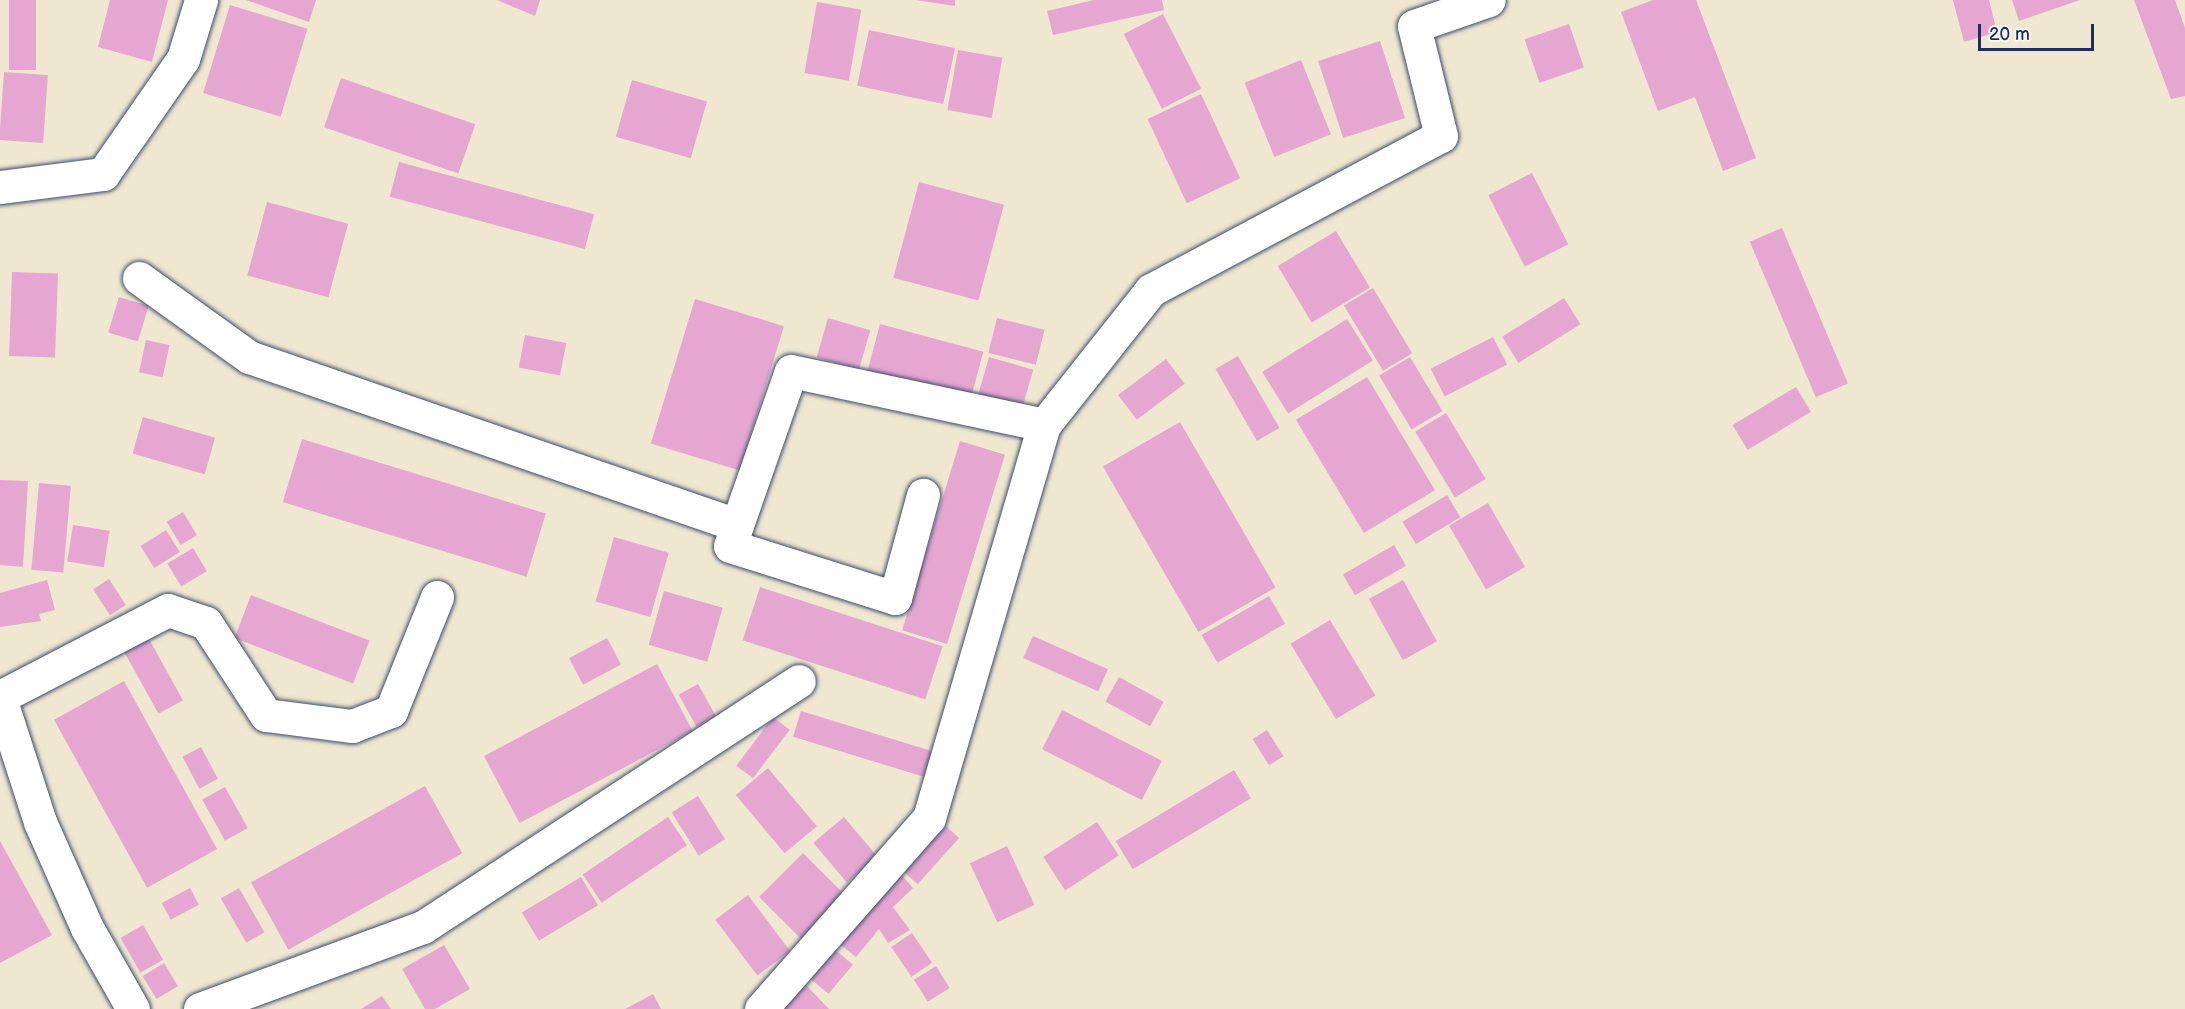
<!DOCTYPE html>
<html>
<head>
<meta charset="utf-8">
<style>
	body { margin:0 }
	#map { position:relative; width:2185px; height:1009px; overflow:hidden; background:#efe7d0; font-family:"Balsamiq Sans",sans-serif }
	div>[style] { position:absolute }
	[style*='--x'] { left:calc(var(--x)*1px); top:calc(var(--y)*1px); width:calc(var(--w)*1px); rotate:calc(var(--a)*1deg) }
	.building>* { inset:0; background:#e5a7d1; transform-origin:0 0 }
	.roads { filter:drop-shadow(0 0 2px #3b4b6f) drop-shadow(0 0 2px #3b4b6f) }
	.minor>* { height:33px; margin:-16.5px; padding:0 16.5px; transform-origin:16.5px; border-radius:16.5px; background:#fff }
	span { translate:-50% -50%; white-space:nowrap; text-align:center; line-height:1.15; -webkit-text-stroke:6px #f6f6f2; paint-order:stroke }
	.scale { position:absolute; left:1978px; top:24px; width:116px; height:27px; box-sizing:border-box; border:3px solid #1b2f5e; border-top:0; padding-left:8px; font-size:18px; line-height:21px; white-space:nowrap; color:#1b2f5e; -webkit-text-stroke:4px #f6f6f2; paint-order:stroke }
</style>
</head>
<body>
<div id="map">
	<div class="building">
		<div style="left:9px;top:0;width:27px;height:70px"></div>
		<div style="clip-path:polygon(110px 0,168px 0,152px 62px,98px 47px)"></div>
		<div style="clip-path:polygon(246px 0,316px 0,309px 22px)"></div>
		<div style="clip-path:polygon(497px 0,540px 0,535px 16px)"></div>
		<div style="clip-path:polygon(915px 0,955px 0,955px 6px)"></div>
		<div style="clip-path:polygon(1094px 0,1162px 0,1164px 10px,1053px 35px,1047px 11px)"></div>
		<div style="clip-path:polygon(1653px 0,1696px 0,1756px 158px,1723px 171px,1695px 97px,1658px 111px,1621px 12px)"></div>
		<div style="clip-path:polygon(1953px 0,1989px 0,1997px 32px,1964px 42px)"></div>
		<div style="clip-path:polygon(2012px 0,2080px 0,2019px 21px)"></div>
		<div style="clip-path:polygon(2134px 0,2175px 0,2185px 28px,2185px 96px,2171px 99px)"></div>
		<div style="left:817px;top:2px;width:45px;height:72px;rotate:10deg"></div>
		<div style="left:230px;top:5px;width:81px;height:92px;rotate:17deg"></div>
		<div style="left:1163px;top:14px;width:84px;height:44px;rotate:63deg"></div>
		<div style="left:1569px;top:24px;width:46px;height:47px;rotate:71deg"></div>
		<div style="left:869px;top:30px;width:88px;height:57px;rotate:12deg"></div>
		<div style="left:1380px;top:41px;width:81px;height:65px;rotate:72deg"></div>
		<div style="left:958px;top:50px;width:45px;height:61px;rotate:10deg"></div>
		<div style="left:1301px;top:60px;width:80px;height:61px;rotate:68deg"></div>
		<div style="left:4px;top:72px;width:44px;height:68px;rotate:4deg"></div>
		<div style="left:341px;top:78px;width:142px;height:52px;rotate:19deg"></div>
		<div style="left:632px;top:80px;width:78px;height:59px;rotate:16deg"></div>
		<div style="left:1201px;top:94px;width:93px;height:59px;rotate:65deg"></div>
		<div style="left:399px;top:162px;width:202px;height:36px;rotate:15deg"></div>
		<div style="left:1532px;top:173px;width:80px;height:49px;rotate:63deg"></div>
		<div style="left:919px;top:182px;width:88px;height:99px;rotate:15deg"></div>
		<div style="left:267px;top:202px;width:84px;height:76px;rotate:15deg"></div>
		<div style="left:1782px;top:228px;width:169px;height:35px;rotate:67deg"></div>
		<div style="left:1336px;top:231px;width:66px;height:68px;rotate:59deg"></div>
		<div style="left:12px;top:272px;width:46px;height:84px;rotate:2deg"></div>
		<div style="left:1373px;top:288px;width:76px;height:34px;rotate:59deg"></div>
		<div style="left:119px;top:297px;width:31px;height:37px;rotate:17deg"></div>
		<div style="left:1564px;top:298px;width:31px;height:73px;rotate:58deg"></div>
		<div style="left:695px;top:299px;width:93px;height:151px;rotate:17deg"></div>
		<div style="left:828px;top:318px;width:44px;height:41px;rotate:16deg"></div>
		<div style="left:997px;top:318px;width:49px;height:36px;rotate:14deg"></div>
		<div style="left:1347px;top:319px;width:49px;height:100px;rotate:58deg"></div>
		<div style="left:880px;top:324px;width:107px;height:53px;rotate:15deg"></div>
		<div style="left:525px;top:335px;width:42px;height:33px;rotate:11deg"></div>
		<div style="left:1493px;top:337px;width:31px;height:70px;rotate:63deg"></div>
		<div style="left:146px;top:340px;width:24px;height:33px;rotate:12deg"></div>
		<div style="left:1238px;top:356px;width:83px;height:26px;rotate:60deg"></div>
		<div style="left:989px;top:357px;width:46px;height:46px;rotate:16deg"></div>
		<div style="left:1410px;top:357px;width:63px;height:36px;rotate:59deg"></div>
		<div style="left:1166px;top:359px;width:31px;height:60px;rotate:53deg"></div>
		<div style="left:1367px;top:377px;width:132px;height:83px;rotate:59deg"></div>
		<div style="left:1796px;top:387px;width:29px;height:74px;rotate:59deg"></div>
		<div style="left:1446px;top:413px;width:77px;height:36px;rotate:59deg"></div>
		<div style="left:143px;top:417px;width:75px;height:38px;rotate:16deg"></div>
		<div style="left:1180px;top:422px;width:191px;height:89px;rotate:60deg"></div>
		<div style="left:302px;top:439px;width:255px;height:66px;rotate:17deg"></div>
		<div style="left:960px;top:441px;width:47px;height:198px;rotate:17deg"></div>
		<div style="clip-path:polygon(0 480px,28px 481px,23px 567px,0 565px)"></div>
		<div style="left:39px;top:483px;width:32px;height:87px;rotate:5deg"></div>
		<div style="left:1447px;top:495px;width:26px;height:52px;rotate:59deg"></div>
		<div style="left:1488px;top:503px;width:74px;height:45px;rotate:60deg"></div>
		<div style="left:183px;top:512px;width:27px;height:19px;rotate:59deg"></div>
		<div style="left:73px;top:525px;width:37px;height:37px;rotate:9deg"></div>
		<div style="left:166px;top:530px;width:26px;height:30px;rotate:58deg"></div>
		<div style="left:614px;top:537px;width:57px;height:67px;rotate:16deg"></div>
		<div style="left:1394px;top:545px;width:24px;height:59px;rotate:60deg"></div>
		<div style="left:193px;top:548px;width:27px;height:30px;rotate:59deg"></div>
		<div style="left:109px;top:579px;width:31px;height:19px;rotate:57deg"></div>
		<div style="clip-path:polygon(47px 580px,55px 610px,39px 614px,41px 621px,0 627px,0 593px)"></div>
		<div style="left:1403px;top:580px;width:70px;height:39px;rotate:61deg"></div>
		<div style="left:760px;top:587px;width:192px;height:56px;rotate:18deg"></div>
		<div style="left:664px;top:591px;width:61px;height:56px;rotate:16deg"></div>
		<div style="left:251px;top:595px;width:127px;height:46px;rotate:21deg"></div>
		<div style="left:1269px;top:596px;width:32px;height:78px;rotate:60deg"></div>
		<div style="left:1330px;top:620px;width:88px;height:46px;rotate:59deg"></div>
		<div style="left:1033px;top:636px;width:82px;height:24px;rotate:24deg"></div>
		<div style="left:607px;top:638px;width:30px;height:43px;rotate:62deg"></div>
		<div style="left:149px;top:639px;width:70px;height:28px;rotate:61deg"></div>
		<div style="left:657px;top:664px;width:76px;height:196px;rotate:62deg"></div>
		<div style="left:1119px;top:677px;width:51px;height:28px;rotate:29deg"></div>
		<div style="left:124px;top:681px;width:192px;height:80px;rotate:61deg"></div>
		<div style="left:698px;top:684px;width:37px;height:22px;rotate:61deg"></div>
		<div style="left:1062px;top:710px;width:112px;height:44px;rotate:27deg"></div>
		<div style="left:801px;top:711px;width:140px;height:27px;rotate:17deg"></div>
		<div style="left:773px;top:717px;width:21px;height:61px;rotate:37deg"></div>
		<div style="left:1267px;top:730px;width:31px;height:17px;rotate:58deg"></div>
		<div style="left:201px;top:747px;width:36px;height:21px;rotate:62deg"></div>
		<div style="left:768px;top:768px;width:76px;height:42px;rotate:50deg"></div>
		<div style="left:1234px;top:770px;width:33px;height:138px;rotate:59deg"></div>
		<div style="left:425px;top:786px;width:77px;height:199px;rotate:61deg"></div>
		<div style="left:225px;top:787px;width:47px;height:26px;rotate:61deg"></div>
		<div style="left:698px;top:796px;width:51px;height:31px;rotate:58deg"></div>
		<div style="left:668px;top:817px;width:34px;height:103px;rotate:56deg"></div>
		<div style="left:844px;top:817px;width:52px;height:40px;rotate:50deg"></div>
		<div style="left:939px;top:820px;width:27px;height:62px;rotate:42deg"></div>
		<div style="left:1097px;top:822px;width:40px;height:64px;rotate:57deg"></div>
		<div style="clip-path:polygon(0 841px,52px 935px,0 963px)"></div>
		<div style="left:1007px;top:846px;width:65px;height:41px;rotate:65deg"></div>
		<div style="left:803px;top:853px;width:66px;height:62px;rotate:45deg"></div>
		<div style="clip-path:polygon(898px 871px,913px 888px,893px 907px,910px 930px,888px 943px,879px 929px,856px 957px,837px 942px)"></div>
		<div style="left:581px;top:877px;width:33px;height:69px;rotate:59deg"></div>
		<div style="left:190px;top:888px;width:19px;height:32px;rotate:62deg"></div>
		<div style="left:239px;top:888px;width:51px;height:21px;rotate:60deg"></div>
		<div style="left:748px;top:895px;width:70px;height:41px;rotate:53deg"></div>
		<div style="left:143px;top:925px;width:40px;height:26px;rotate:60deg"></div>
		<div style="left:912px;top:933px;width:36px;height:25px;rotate:56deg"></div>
		<div style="clip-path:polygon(444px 945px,470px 989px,435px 1009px,425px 1009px,402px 969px)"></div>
		<div style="left:833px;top:948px;width:26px;height:38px;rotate:40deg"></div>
		<div style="left:164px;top:963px;width:27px;height:25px;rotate:59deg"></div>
		<div style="left:936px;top:966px;width:26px;height:26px;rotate:58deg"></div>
		<div style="clip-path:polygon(804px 983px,829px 1009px,777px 1009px)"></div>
		<div style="clip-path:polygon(653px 994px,661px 1009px,625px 1009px)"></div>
		<div style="clip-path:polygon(382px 996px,391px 1009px,361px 1009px)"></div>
	</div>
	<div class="roads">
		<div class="minor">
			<div style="--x:0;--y:187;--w:104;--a:-7.2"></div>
			<div style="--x:103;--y:174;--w:140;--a:-55.2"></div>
			<div style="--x:183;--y:59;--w:62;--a:-73"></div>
			<div style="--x:139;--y:278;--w:135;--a:35.7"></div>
			<div style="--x:249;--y:357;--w:516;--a:19"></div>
			<div style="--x:737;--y:525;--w:163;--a:-70.7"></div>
			<div style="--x:791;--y:371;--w:259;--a:12"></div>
			<div style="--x:737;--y:525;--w:22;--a:108"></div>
			<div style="--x:730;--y:546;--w:173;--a:17.5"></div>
			<div style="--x:895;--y:598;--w:107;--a:-74.8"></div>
			<div style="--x:0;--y:697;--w:189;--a:-27.4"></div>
			<div style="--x:168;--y:610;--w:40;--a:18.9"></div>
			<div style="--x:206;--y:623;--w:110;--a:56.9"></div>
			<div style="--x:266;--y:715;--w:87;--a:7.3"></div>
			<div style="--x:352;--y:726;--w:42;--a:-21"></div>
			<div style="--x:391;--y:711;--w:123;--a:-68"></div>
			<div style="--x:0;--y:698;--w:130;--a:72.1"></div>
			<div style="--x:40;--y:822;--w:116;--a:66.1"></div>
			<div style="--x:87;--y:928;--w:93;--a:60.4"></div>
			<div style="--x:200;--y:1009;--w:238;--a:-20.2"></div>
			<div style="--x:423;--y:927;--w:449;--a:-33.2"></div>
			<div style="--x:761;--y:1009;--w:254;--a:-48.7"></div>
			<div style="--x:929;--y:818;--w:409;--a:-73.7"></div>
			<div style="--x:1044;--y:425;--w:172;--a:-51.6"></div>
			<div style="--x:1151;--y:290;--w:328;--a:-28"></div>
			<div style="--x:1441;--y:136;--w:113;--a:-103.8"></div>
			<div style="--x:1414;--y:26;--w:79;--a:-19.1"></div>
		</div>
	</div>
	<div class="scale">20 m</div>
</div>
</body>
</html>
